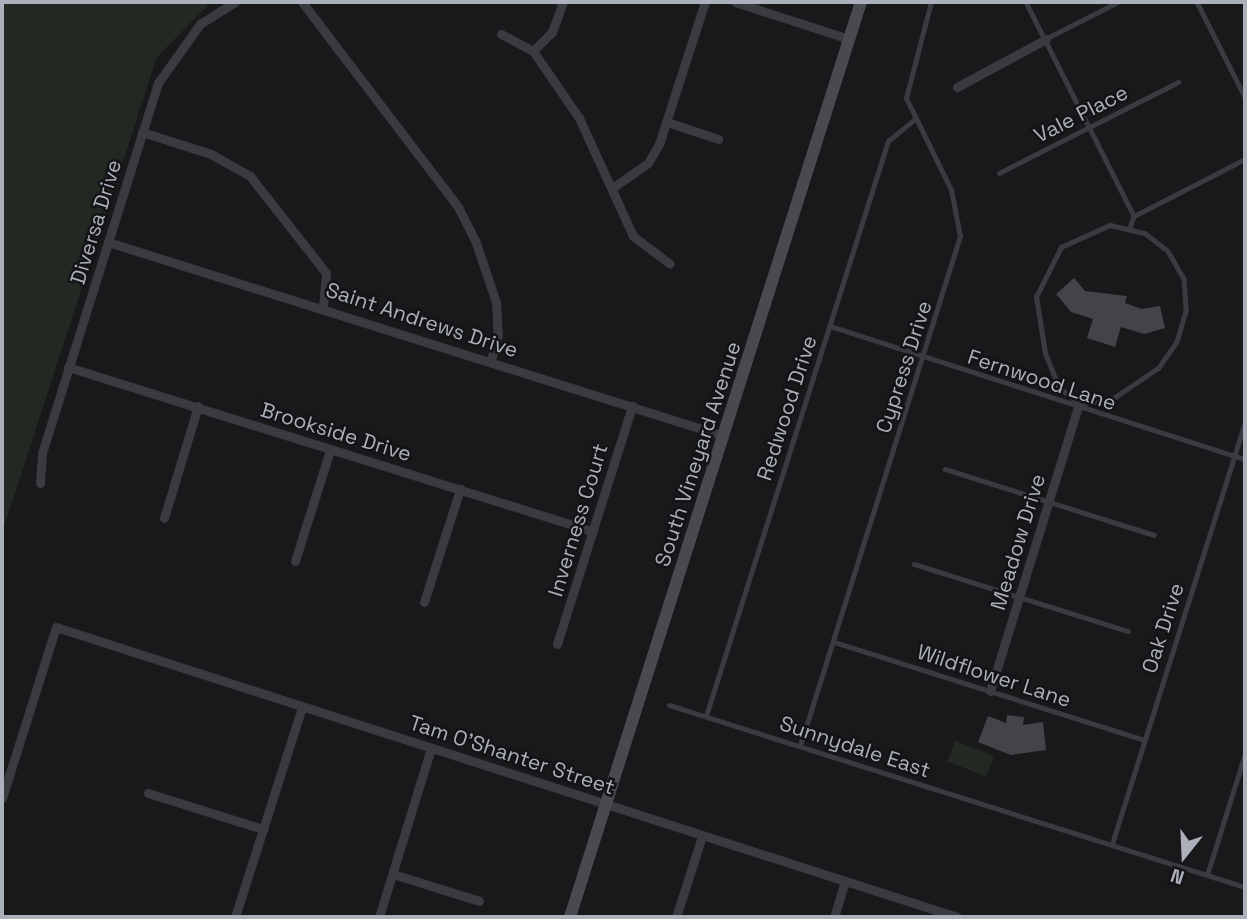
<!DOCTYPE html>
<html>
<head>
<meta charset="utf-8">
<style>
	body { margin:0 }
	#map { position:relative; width:1247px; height:919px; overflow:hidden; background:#19191b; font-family:"Space Grotesk",sans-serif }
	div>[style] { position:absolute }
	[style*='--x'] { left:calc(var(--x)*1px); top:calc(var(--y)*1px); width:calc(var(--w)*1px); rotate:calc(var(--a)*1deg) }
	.green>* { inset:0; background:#212922; transform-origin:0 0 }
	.building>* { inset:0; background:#434448 }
	.service>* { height:4.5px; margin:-2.25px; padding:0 2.25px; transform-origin:2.25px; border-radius:2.25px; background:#3a3b40 }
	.minor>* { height:9px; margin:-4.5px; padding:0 4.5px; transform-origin:4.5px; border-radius:4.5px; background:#3a3b40 }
	.secondary>* { height:12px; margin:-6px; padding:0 6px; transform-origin:6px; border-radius:6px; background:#484a50 }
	span { translate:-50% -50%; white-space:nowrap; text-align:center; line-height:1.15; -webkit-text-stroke:5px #141416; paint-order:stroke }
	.street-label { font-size:21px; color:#abb0ba }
	.frame { position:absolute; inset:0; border:4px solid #abb0ba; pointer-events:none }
	.north { position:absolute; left:1149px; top:821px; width:70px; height:70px; -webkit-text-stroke:5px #141416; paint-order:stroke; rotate:198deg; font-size:19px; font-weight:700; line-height:28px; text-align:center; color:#abb0ba }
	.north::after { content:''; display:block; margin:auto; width:24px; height:32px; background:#abb0ba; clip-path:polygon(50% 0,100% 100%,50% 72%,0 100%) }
</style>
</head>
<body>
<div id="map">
	<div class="green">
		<div style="clip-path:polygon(2px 2px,211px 2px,157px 57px,2px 533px)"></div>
		<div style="left:955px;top:741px;width:42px;height:22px;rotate:21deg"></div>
	</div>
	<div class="building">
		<div style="clip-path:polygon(1074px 278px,1085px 291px,1127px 296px,1125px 303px,1142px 309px,1160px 306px,1165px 328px,1144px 334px,1121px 327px,1115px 347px,1087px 338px,1093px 319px,1071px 312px,1056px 294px)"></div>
		<div style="clip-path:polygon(1007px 715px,1024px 717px,1023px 725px,1043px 722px,1046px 750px,1011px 755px,978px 742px,988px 716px,1006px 723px)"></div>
	</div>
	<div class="service">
		<div style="--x:1026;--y:2;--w:240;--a:63.2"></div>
		<div style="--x:1134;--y:216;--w:13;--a:108"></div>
		<div style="--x:1197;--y:2;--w:106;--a:63.2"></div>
		<div style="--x:1047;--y:38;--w:80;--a:-26.9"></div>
		<div style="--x:999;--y:173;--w:201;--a:-26.9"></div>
		<div style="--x:1134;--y:216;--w:125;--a:-27.2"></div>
		<div style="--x:1110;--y:225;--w:36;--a:13"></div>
		<div style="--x:1145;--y:233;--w:29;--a:38"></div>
		<div style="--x:1168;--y:251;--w:32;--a:60"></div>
		<div style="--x:1184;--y:279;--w:32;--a:86"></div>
		<div style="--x:1186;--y:311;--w:32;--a:106"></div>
		<div style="--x:1177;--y:342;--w:32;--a:125"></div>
		<div style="--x:1159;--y:368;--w:59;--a:146"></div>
		<div style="--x:1110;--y:401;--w:31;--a:174"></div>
		<div style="--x:1079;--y:404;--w:26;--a:-141"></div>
		<div style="--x:1059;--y:388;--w:38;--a:-112"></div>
		<div style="--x:1045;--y:353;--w:57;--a:-99.1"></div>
		<div style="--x:1036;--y:297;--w:56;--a:-63.4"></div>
		<div style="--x:1061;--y:247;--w:54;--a:-24.2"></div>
		<div style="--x:830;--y:326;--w:436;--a:17.8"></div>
		<div style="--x:945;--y:469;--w:219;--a:17.5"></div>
		<div style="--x:914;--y:564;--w:224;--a:17.4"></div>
		<div style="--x:834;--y:642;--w:325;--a:17.5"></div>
		<div style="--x:669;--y:705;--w:604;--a:17.54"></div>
		<div style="--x:706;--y:716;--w:603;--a:-72.44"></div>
		<div style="--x:888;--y:141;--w:33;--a:-39"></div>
		<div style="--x:800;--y:746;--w:535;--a:-72.58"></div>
		<div style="--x:960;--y:236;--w:47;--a:-101.1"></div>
		<div style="--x:951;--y:190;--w:102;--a:-116.1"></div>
		<div style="--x:906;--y:98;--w:99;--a:-75.4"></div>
		<div style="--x:1112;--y:844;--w:442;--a:-72.5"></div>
		<div style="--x:1207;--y:875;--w:127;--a:-72.6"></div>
	</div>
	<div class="minor">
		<div style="--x:302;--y:2;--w:258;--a:52.7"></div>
		<div style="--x:458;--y:207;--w:37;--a:63"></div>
		<div style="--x:475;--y:240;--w:65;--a:71.3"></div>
		<div style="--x:496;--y:302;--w:33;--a:87"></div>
		<div style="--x:498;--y:335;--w:26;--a:106"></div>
		<div style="--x:735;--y:2;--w:120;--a:18"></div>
		<div style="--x:501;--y:34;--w:36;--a:28"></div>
		<div style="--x:533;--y:51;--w:81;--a:55.5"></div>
		<div style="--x:579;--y:118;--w:130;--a:65.4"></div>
		<div style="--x:633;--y:236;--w:46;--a:37.1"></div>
		<div style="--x:533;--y:51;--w:27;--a:-45"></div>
		<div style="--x:552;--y:32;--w:32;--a:-70"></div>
		<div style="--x:957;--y:87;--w:101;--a:-28.3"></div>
		<div style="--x:667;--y:122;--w:54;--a:18.4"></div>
		<div style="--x:142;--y:132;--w:72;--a:17.7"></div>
		<div style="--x:211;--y:154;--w:45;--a:29.4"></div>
		<div style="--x:250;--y:176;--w:123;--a:51.9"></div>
		<div style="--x:326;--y:273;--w:34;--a:95"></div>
		<div style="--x:615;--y:186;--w:40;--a:-34.9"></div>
		<div style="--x:648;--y:163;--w:22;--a:-60"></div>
		<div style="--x:659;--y:144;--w:149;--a:-72.1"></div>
		<div style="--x:108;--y:242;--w:646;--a:17.48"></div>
		<div style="--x:68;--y:367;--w:549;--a:17.38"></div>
		<div style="--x:40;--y:483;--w:30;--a:-86"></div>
		<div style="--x:42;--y:453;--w:388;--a:-72.6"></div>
		<div style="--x:158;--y:83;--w:72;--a:-54.6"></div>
		<div style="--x:200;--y:24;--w:41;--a:-32.2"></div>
		<div style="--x:164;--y:518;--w:117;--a:-73.1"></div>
		<div style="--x:295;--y:561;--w:116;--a:-72.5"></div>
		<div style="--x:424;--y:602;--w:119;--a:-72.3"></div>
		<div style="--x:557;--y:644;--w:250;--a:-72.5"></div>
		<div style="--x:990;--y:691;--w:300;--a:-72.8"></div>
		<div style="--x:148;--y:793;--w:121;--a:17.4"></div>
		<div style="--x:2;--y:798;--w:179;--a:-72.5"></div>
		<div style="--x:56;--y:627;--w:947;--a:17.84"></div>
		<div style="--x:393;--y:874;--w:90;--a:17.4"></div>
		<div style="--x:235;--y:917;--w:220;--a:-72.3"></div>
		<div style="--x:379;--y:917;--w:177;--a:-72.9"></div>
		<div style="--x:676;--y:917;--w:85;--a:-72.2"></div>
		<div style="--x:834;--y:917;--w:37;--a:-73"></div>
	</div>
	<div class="secondary">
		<div style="--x:570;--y:917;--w:960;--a:-72.36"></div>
	</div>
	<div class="street-label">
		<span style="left:1081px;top:114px;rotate:-27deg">Vale Place</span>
		<span style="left:96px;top:222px;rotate:-73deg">Diversa Drive</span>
		<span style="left:422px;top:320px;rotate:18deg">Saint Andrews Drive</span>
		<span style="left:904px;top:367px;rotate:-72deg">Cypress Drive</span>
		<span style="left:1042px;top:380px;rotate:18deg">Fernwood Lane</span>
		<span style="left:787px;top:408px;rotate:-72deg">Redwood Drive</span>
		<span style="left:336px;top:432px;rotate:17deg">Brookside Drive</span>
		<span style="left:698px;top:454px;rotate:-72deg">South Vineyard Avenue</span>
		<span style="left:578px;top:520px;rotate:-73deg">Inverness Court</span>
		<span style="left:1018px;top:542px;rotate:-73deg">Meadow Drive</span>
		<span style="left:1163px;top:628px;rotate:-72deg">Oak Drive</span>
		<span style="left:994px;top:676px;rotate:18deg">Wildflower Lane</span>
		<span style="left:855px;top:747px;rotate:18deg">Sunnydale East</span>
		<span style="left:512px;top:755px;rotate:18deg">Tam O'Shanter Street</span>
	</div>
	<div class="frame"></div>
	<div class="north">N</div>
</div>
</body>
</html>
